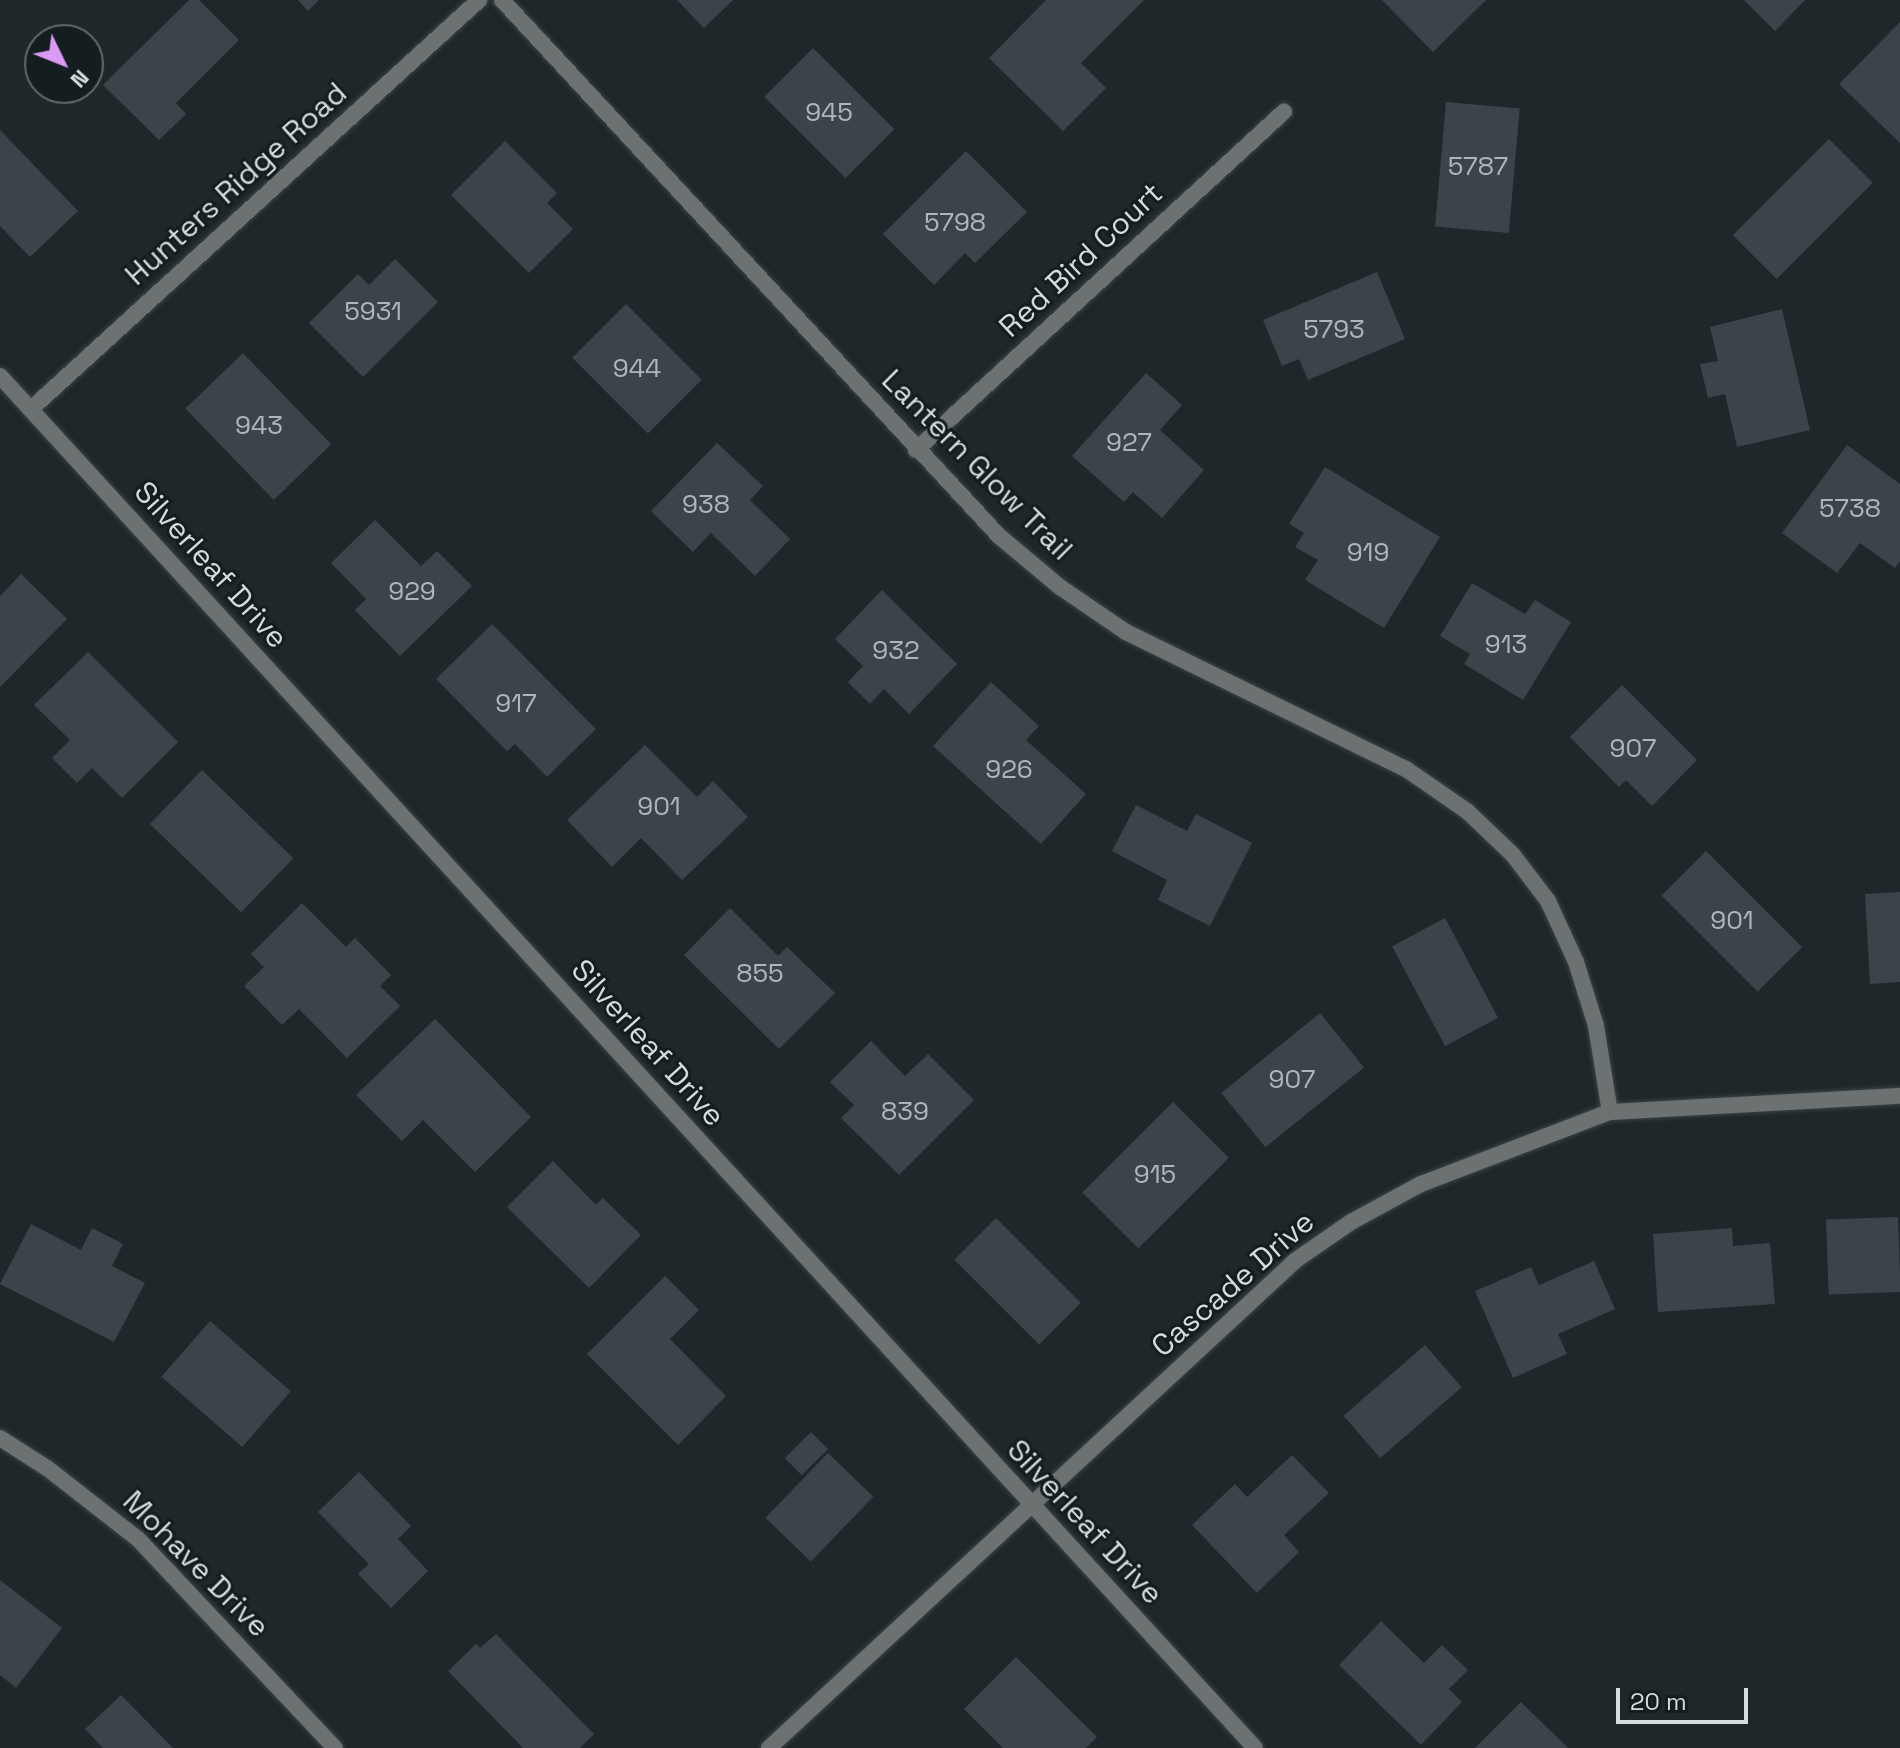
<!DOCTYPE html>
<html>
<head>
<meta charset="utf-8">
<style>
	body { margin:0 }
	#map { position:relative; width:1900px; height:1748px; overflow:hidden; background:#1e272a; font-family:"Space Grotesk",sans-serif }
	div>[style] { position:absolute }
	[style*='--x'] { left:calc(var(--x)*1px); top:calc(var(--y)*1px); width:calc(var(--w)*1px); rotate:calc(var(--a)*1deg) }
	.building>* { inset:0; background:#3c444a; transform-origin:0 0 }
	.roads { filter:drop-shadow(0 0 2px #3b4447) drop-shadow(0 0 2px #3b4447) }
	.minor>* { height:16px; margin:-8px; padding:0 8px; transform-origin:8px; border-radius:8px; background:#6c7272 }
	span { translate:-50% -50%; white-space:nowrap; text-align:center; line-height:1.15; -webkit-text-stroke:6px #141d20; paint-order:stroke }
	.number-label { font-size:26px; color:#b0b5b9 }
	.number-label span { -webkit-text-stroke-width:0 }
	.street-label { font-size:30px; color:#d6dbde }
	.north { position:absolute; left:24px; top:24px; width:80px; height:80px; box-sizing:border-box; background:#141d20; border:2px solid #62696c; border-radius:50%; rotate:133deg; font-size:22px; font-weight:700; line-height:32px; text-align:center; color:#d6dbde }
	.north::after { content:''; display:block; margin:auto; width:28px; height:36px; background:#da9af6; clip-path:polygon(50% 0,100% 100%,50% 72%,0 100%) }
	.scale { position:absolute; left:1616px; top:1688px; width:132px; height:36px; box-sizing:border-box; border:4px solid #d6dbde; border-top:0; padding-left:10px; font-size:24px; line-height:28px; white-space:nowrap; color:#d6dbde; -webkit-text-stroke:6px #141d20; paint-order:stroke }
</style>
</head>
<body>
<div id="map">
	<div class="building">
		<div style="clip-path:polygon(189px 0,199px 0,239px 40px,176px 103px,186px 114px,159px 140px,103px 85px)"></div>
		<div style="clip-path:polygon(298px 0,319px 0,308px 11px)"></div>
		<div style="clip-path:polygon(677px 0,733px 0,704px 28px)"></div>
		<div style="clip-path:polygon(1046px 0,1144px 0,1081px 63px,1106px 88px,1063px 131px,989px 58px)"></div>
		<div style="clip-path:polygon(1382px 0,1486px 0,1433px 52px)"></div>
		<div style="clip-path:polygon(1744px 0,1805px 0,1775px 31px)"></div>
		<div style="clip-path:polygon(1900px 22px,1900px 143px,1839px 84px)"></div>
		<div style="left:813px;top:48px;width:115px;height:69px;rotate:45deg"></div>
		<div style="left:1446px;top:102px;width:74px;height:125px;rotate:5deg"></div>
		<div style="clip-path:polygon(0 130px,78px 211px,30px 257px,0 226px)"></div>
		<div style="left:1829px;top:139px;width:62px;height:136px;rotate:45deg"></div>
		<div style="clip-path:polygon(505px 141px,557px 193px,547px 203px,573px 229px,529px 273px,451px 195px)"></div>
		<div style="clip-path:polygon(966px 151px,1027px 212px,975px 263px,965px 253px,934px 285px,883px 234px)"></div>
		<div style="clip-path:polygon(395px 259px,438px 302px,363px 377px,309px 323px,358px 274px,369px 285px)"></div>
		<div style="clip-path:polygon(1377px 272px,1405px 339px,1308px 380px,1299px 359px,1282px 366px,1263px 320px)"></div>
		<div style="left:626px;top:304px;width:107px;height:76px;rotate:45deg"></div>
		<div style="clip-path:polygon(1782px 309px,1810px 430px,1737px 447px,1725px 394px,1708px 398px,1700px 364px,1718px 361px,1710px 327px)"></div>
		<div style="left:243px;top:353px;width:127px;height:80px;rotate:46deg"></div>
		<div style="clip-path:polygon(1146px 373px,1182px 405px,1160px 430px,1204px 470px,1162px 518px,1133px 492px,1124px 502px,1072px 456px)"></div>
		<div style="clip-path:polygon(717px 443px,763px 486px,750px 500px,790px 539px,755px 576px,711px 533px,693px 552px,651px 511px)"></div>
		<div style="clip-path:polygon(1847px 445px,1900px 484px,1900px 561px,1895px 568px,1860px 543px,1837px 573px,1782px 533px)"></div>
		<div style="clip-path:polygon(1325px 467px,1440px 537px,1384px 628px,1305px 580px,1318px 560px,1295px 547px,1304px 533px,1289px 524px)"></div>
		<div style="clip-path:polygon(375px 520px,421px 566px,437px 551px,472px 586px,400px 656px,355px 610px,366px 599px,331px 563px)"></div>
		<div style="clip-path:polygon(21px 574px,67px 619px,0 687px,0 596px)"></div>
		<div style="clip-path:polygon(1472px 583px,1525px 614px,1535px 600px,1571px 622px,1523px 700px,1464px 664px,1470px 654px,1440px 636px)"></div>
		<div style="clip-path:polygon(882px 590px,957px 664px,909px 714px,884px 689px,870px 704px,848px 682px,863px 666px,835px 639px)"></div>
		<div style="clip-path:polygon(492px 624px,596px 729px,547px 777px,515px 744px,507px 751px,436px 679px)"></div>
		<div style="clip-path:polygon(88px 652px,178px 742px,122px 798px,92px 768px,77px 783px,52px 758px,70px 740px,34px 705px)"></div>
		<div style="clip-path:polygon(991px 682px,1039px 726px,1026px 740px,1086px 794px,1041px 844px,933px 746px)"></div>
		<div style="clip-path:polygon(1622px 685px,1697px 760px,1652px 806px,1626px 780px,1619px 787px,1570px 737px)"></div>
		<div style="clip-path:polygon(645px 745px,697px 797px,713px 781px,748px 817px,682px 880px,641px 838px,612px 867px,567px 820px)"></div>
		<div style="left:202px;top:770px;width:127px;height:75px;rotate:44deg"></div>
		<div style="clip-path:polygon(1136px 805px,1187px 831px,1196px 814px,1252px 843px,1210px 926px,1158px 900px,1167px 880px,1112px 851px)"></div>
		<div style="left:1706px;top:851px;width:136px;height:63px;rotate:45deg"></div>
		<div style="clip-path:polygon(1900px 892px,1900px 982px,1870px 984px,1865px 894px)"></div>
		<div style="clip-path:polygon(302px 903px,346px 947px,355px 938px,391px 975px,380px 986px,400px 1006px,347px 1058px,299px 1009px,282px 1025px,244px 986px,264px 967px,251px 954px)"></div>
		<div style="clip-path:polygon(730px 908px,778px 956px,787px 947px,835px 993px,779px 1049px,684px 955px)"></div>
		<div style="left:1445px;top:918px;width:113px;height:60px;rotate:62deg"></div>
		<div style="left:1320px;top:1013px;width:70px;height:127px;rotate:51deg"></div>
		<div style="clip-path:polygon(435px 1019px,531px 1117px,475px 1172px,423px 1120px,402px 1141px,356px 1095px)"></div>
		<div style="clip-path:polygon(871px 1041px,905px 1076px,928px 1054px,974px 1100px,899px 1175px,841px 1118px,854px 1105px,830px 1082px)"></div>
		<div style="left:1173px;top:1102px;width:79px;height:128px;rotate:45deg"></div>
		<div style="clip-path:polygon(553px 1161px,596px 1205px,603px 1198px,641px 1235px,589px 1288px,507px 1207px)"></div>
		<div style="left:1898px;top:1217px;width:75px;height:72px;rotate:88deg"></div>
		<div style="left:996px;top:1218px;width:120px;height:59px;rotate:45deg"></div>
		<div style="clip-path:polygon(31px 1224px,81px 1250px,92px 1228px,123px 1244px,112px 1266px,145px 1283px,114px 1342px,0 1284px)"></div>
		<div style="clip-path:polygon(1732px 1228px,1733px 1246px,1770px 1243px,1775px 1304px,1658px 1312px,1653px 1234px)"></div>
		<div style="clip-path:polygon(1594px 1261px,1615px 1309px,1558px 1334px,1567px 1354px,1513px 1378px,1475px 1291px,1531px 1267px,1539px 1285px)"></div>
		<div style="clip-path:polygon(665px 1276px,699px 1310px,670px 1339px,726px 1396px,678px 1445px,587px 1354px)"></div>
		<div style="left:210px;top:1321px;width:107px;height:74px;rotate:41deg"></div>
		<div style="left:1425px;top:1345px;width:56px;height:108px;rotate:49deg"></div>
		<div style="left:811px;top:1432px;width:24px;height:37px;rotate:45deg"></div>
		<div style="left:828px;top:1453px;width:63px;height:90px;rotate:44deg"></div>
		<div style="clip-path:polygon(1292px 1455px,1329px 1493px,1284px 1535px,1299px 1552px,1257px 1593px,1192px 1525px,1235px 1484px,1247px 1497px)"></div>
		<div style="clip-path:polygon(359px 1472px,411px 1526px,398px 1539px,428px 1571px,391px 1608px,358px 1574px,369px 1564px,318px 1512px)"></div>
		<div style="clip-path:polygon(0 1580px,62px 1628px,16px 1688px,0 1675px)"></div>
		<div style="clip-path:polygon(1381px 1621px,1424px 1663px,1442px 1645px,1468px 1670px,1449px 1689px,1462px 1702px,1421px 1745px,1339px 1665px)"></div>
		<div style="clip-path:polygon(496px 1634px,594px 1734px,580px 1748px,523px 1748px,448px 1671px,476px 1644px,480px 1648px)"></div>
		<div style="clip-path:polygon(1016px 1657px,1097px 1737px,1086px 1748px,1003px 1748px,964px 1709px)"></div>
		<div style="clip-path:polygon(121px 1695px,173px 1748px,103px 1748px,85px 1729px)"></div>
		<div style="clip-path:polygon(1521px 1702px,1568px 1748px,1475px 1748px)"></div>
	</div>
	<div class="roads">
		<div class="minor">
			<div style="--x:502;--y:0;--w:731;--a:47.16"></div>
			<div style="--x:999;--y:536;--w:80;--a:39.9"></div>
			<div style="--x:1060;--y:587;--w:80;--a:34.3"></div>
			<div style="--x:1126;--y:632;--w:312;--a:26.1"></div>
			<div style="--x:1406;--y:769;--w:75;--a:34.7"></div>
			<div style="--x:1468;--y:812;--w:62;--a:43.7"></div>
			<div style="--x:1513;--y:855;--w:58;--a:52.7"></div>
			<div style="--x:1548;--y:901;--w:67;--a:65.3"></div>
			<div style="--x:1576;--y:962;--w:67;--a:72.6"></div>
			<div style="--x:1596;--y:1026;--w:87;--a:80.8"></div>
			<div style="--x:0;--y:376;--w:1859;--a:47.55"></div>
			<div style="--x:31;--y:409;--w:607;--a:-42.39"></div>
			<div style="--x:916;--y:450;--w:500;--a:-42.6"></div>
			<div style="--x:0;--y:1438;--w:56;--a:32.6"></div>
			<div style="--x:47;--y:1468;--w:115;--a:38"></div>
			<div style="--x:138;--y:1539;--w:287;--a:46.7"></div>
			<div style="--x:769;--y:1748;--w:718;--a:-42.8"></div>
			<div style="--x:1296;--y:1260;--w:67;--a:-34.6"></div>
			<div style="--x:1351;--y:1222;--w:80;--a:-28.5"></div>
			<div style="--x:1421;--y:1184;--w:202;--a:-20.9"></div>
			<div style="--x:1610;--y:1112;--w:290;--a:-3.2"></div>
		</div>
	</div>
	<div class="number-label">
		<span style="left:829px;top:113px">945</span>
		<span style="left:1478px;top:167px">5787</span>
		<span style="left:955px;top:223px">5798</span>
		<span style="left:373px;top:312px">5931</span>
		<span style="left:1334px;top:330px">5793</span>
		<span style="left:637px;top:369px">944</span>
		<span style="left:259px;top:426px">943</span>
		<span style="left:1129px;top:443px">927</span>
		<span style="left:706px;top:505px">938</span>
		<span style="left:1850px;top:509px">5738</span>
		<span style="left:1368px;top:553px">919</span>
		<span style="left:412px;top:592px">929</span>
		<span style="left:1506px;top:645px">913</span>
		<span style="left:896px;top:651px">932</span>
		<span style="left:516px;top:704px">917</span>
		<span style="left:1633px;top:749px">907</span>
		<span style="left:1009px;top:770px">926</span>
		<span style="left:659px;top:807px">901</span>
		<span style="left:1732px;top:921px">901</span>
		<span style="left:760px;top:974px">855</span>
		<span style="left:1292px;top:1080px">907</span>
		<span style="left:905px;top:1112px">839</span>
		<span style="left:1155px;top:1175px">915</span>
	</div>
	<div class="street-label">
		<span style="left:236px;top:184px;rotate:-42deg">Hunters Ridge Road</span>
		<span style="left:1081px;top:260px;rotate:-43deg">Red Bird Court</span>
		<span style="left:977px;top:465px;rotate:45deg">Lantern Glow Trail</span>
		<span style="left:211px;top:565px;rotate:48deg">Silverleaf Drive</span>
		<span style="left:648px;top:1043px;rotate:48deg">Silverleaf Drive</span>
		<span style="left:1233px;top:1284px;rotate:-41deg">Cascade Drive</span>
		<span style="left:1085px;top:1522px;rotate:47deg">Silverleaf Drive</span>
		<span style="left:196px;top:1564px;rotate:45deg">Mohave Drive</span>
	</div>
	<div class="north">N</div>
	<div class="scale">20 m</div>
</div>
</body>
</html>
